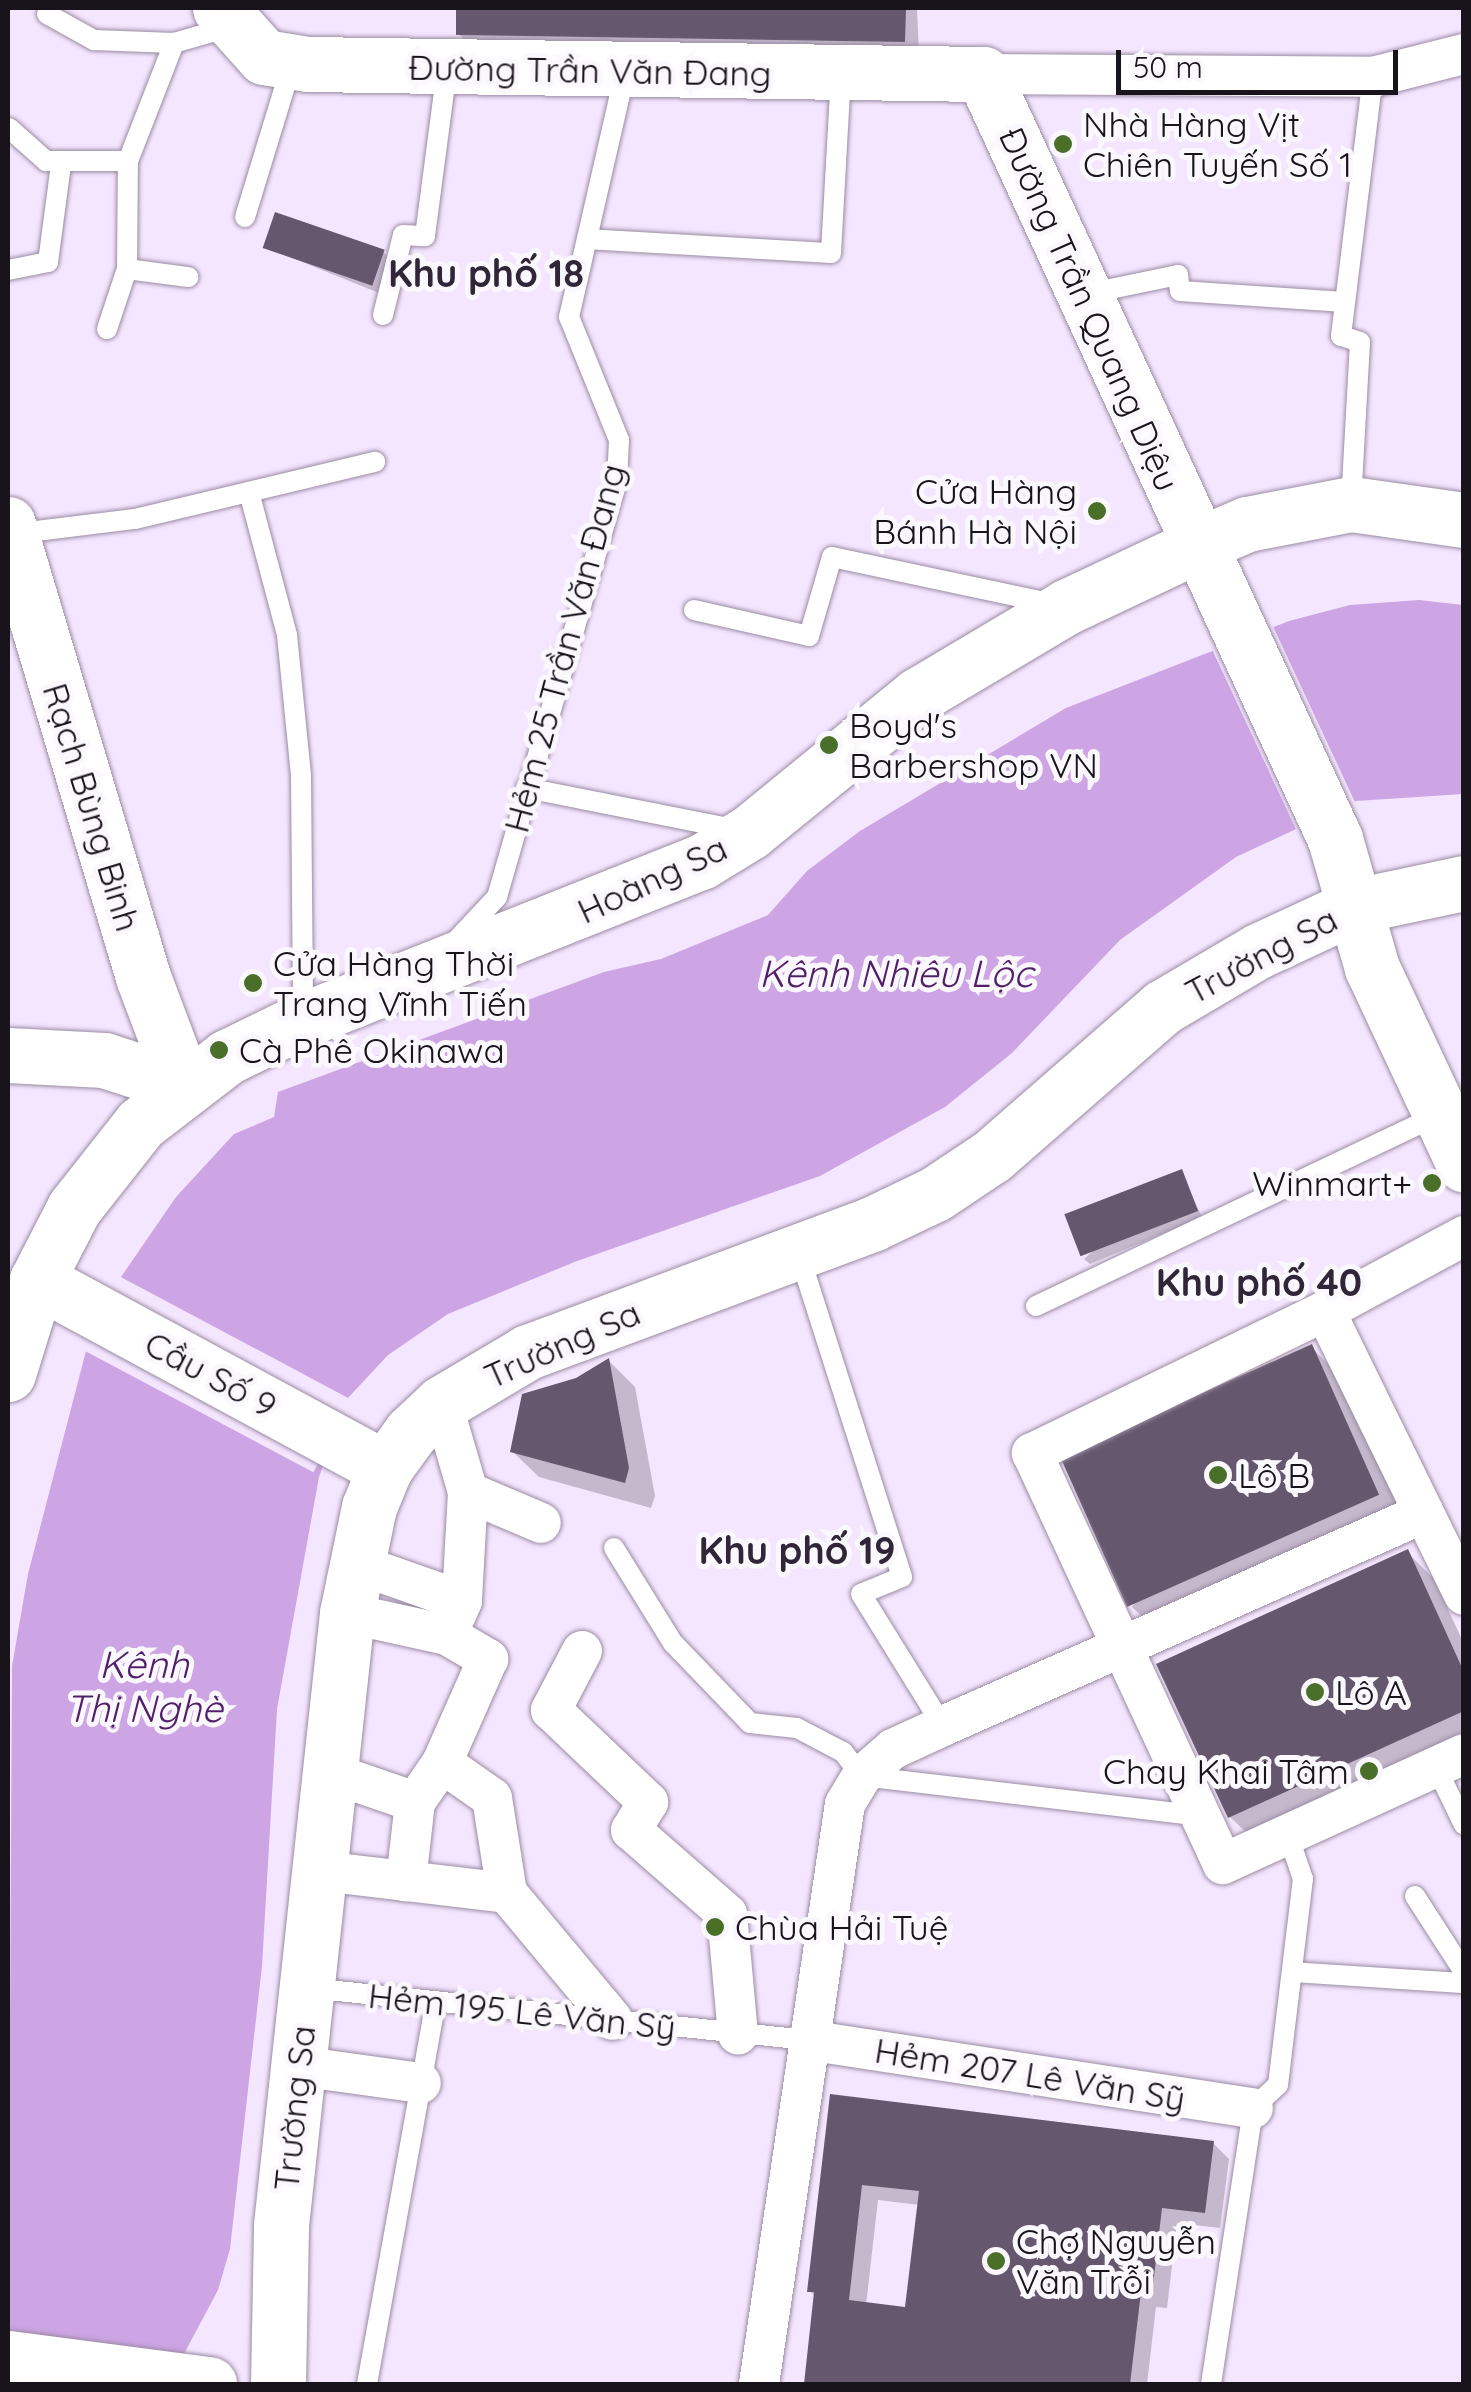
<!DOCTYPE html>
<html>
<head>
<meta charset="utf-8">
<style>
	body { margin:0 }
	#map { position:relative; width:1471px; height:2392px; overflow:hidden; background:#f5e6ff; font-family:Quicksand,sans-serif }
	div>[style] { position:absolute }
	[style*='--x'] { left:calc(var(--x)*1px); top:calc(var(--y)*1px); width:calc(var(--w)*1px); rotate:calc(var(--a)*1deg) }
	.water>* { inset:0; background:#cda4e4 }
	.pier>* { inset:0; background:#f5e6ff; transform-origin:0 0 }
	.shadow>* { inset:0; background:#0003 }
	.building>* { inset:0; background:#65586e; transform-origin:0 0 }
	.roads { filter:drop-shadow(0 0 2px #9a8ca3) drop-shadow(0 0 2px #9a8ca3) }
	.lane>* { height:20px; margin:-10px; padding:0 10px; transform-origin:10px; border-radius:10px; background:#fff }
	.street>* { height:40px; margin:-20px; padding:0 20px; transform-origin:20px; border-radius:20px; background:#fff }
	.secondary>* { height:55px; margin:-27.5px; padding:0 27.5px; transform-origin:27.5px; border-radius:27.5px; background:#fff }
	.dots>* { width:28px; height:28px; translate:-50% -50%; box-sizing:border-box; border:5px solid #fbf8fd; border-radius:50% }
	span { translate:-50% -50%; white-space:nowrap; text-align:center; line-height:1.15; -webkit-text-stroke:10px #fbf8fd; paint-order:stroke }
	.street-label { font-size:35px; color:#19131c }
	.poi-label { font-size:35px; color:#19131c }
	.left { translate:0 -50%; text-align:left }
	.right { translate:-100% -50%; text-align:right }
	.neighbourhood-label { font-size:38px; color:#312538; font-weight:700 }
	.water-label { font-size:38px; color:#511e69; font-style:italic }
	.frame { position:absolute; inset:0; border:10px solid #19131c; pointer-events:none }
	.scale { position:absolute; left:1116px; top:50px; width:282px; height:45px; box-sizing:border-box; border:5px solid #19131c; border-top:0; padding-left:12px; font-size:30px; line-height:35px; white-space:nowrap; color:#19131c; -webkit-text-stroke:8px #fbf8fd; paint-order:stroke }
</style>
</head>
<body>
<div id="map">
	<div class="water">
		<div style="clip-path:polygon(1419px 600px,1463px 605px,1463px 794px,1356px 801px,1236px 857px,1120px 940px,1012px 1053px,945px 1107px,820px 1176px,577px 1261px,448px 1314px,388px 1355px,347px 1399px,319px 1477px,277px 1709px,262px 1966px,230px 2249px,218px 2290px,168px 2384px,8px 2384px,12px 1666px,28px 1574px,86px 1351px,121px 1277px,176px 1197px,234px 1134px,274px 1117px,278px 1092px,604px 972px,661px 959px,768px 915px,807px 871px,860px 831px,1066px 708px,1289px 621px,1350px 605px)"></div>
	</div>
	<div class="pier">
		<div style="left:1271px;top:622px;width:204px;height:65px;rotate:65deg"></div>
		<div style="left:117px;top:1275px;width:266px;height:82px;rotate:28deg"></div>
	</div>
	<div class="shadow">
		<div style="clip-path:polygon(459px 8px,917px 8px,919px 55px,473px 48px,459px 34px)"></div>
		<div style="clip-path:polygon(265px 247px,384px 253px,388px 257px,379px 293px)"></div>
		<div style="clip-path:polygon(1181px 1172px,1202px 1217px,1090px 1264px,1084px 1259px)"></div>
		<div style="clip-path:polygon(1311px 1347px,1337px 1373px,1405px 1521px,1159px 1633px,1132px 1607px)"></div>
		<div style="clip-path:polygon(609px 1361px,635px 1387px,655px 1496px,651px 1508px,539px 1477px,512px 1451px,577px 1380px)"></div>
		<div style="clip-path:polygon(1407px 1552px,1434px 1579px,1464px 1644px,1464px 1749px,1257px 1843px,1230px 1817px)"></div>
		<div style="clip-path:polygon(evenodd,832px 2096px,1213px 2143px,1229px 2159px,1220px 2228px,1177px 2223px,1167px 2308px,1156px 2307px,1147px 2384px,806px 2384px,816px 2297px,810px 2291px,832px 2096px,878px 2200px,920px 2205px,908px 2310px,866px 2305px,878px 2200px)"></div>
	</div>
	<div class="building">
		<div style="clip-path:polygon(456px 8px,906px 8px,905px 42px,456px 35px)"></div>
		<div style="left:275px;top:212px;width:116px;height:38px;rotate:19deg"></div>
		<div style="left:1182px;top:1169px;width:45px;height:126px;rotate:69deg"></div>
		<div style="left:1312px;top:1344px;width:165px;height:276px;rotate:66deg"></div>
		<div style="clip-path:polygon(609px 1358px,629px 1468px,625px 1483px,510px 1452px,522px 1394px,576px 1378px)"></div>
		<div style="clip-path:polygon(1408px 1549px,1464px 1672px,1464px 1711px,1228px 1818px,1156px 1664px)"></div>
		<div style="clip-path:polygon(evenodd,830px 2094px,1214px 2141px,1205px 2213px,1162px 2208px,1152px 2294px,1141px 2292px,1130px 2384px,804px 2384px,814px 2292px,807px 2292px,830px 2094px,862px 2185px,919px 2191px,905px 2307px,849px 2300px,862px 2185px)"></div>
	</div>
	<div class="roads">
		<div class="lane">
			<div style="--x:47;--y:14;--w:54;--a:29"></div>
			<div style="--x:94;--y:40;--w:80;--a:2.1"></div>
			<div style="--x:174;--y:43;--w:57;--a:-16.2"></div>
			<div style="--x:9;--y:128;--w:50;--a:41.7"></div>
			<div style="--x:46;--y:161;--w:82;--a:0"></div>
			<div style="--x:245;--y:217;--w:161;--a:-73"></div>
			<div style="--x:587;--y:239;--w:244;--a:3.3"></div>
			<div style="--x:831;--y:253;--w:178;--a:-86.8"></div>
			<div style="--x:127;--y:269;--w:62;--a:7.5"></div>
			<div style="--x:8;--y:270;--w:41;--a:-11.3"></div>
			<div style="--x:48;--y:262;--w:99;--a:-82.4"></div>
			<div style="--x:1086;--y:294;--w:94;--a:-11.7"></div>
			<div style="--x:1178;--y:275;--w:16;--a:83"></div>
			<div style="--x:1180;--y:291;--w:165;--a:3.8"></div>
			<div style="--x:383;--y:315;--w:82;--a:-76"></div>
			<div style="--x:403;--y:235;--w:22;--a:3"></div>
			<div style="--x:425;--y:236;--w:168;--a:-82.5"></div>
			<div style="--x:107;--y:329;--w:63;--a:-71.6"></div>
			<div style="--x:127;--y:269;--w:108;--a:-89.5"></div>
			<div style="--x:128;--y:161;--w:127;--a:-68.7"></div>
			<div style="--x:249;--y:492;--w:148;--a:75.1"></div>
			<div style="--x:287;--y:635;--w:142;--a:84.3"></div>
			<div style="--x:301;--y:776;--w:242;--a:89.5"></div>
			<div style="--x:1351;--y:503;--w:161;--a:-86.8"></div>
			<div style="--x:1360;--y:342;--w:20;--a:-162"></div>
			<div style="--x:1341;--y:336;--w:261;--a:-83"></div>
			<div style="--x:12;--y:534;--w:124;--a:-7"></div>
			<div style="--x:135;--y:519;--w:247;--a:-13.4"></div>
			<div style="--x:694;--y:610;--w:118;--a:12.7"></div>
			<div style="--x:809;--y:636;--w:82;--a:-73.8"></div>
			<div style="--x:832;--y:557;--w:222;--a:12"></div>
			<div style="--x:526;--y:788;--w:212;--a:11.2"></div>
			<div style="--x:454;--y:943;--w:63;--a:-46.9"></div>
			<div style="--x:497;--y:897;--w:433;--a:-73.9"></div>
			<div style="--x:617;--y:481;--w:41;--a:-87.2"></div>
			<div style="--x:619;--y:440;--w:133;--a:-112.1"></div>
			<div style="--x:569;--y:317;--w:250;--a:-77.1"></div>
			<div style="--x:799;--y:1254;--w:339;--a:72.3"></div>
			<div style="--x:902;--y:1577;--w:44;--a:157.5"></div>
			<div style="--x:861;--y:1594;--w:155;--a:58.2"></div>
			<div style="--x:1036;--y:1306;--w:445;--a:-25.4"></div>
			<div style="--x:614;--y:1548;--w:112;--a:58.2"></div>
			<div style="--x:673;--y:1643;--w:111;--a:46.1"></div>
			<div style="--x:750;--y:1723;--w:47;--a:6.1"></div>
			<div style="--x:797;--y:1728;--w:52;--a:27.6"></div>
			<div style="--x:843;--y:1752;--w:31;--a:52"></div>
			<div style="--x:862;--y:1776;--w:341;--a:6.7"></div>
			<div style="--x:1436;--y:1767;--w:64;--a:64.2"></div>
			<div style="--x:1415;--y:1896;--w:90;--a:57.2"></div>
			<div style="--x:1292;--y:1972;--w:172;--a:3.7"></div>
			<div style="--x:309;--y:1988;--w:501;--a:5.96"></div>
			<div style="--x:367;--y:2384;--w:389;--a:-79.8"></div>
			<div style="--x:1211;--y:2384;--w:279;--a:-81.3"></div>
			<div style="--x:1253;--y:2108;--w:34;--a:-43"></div>
			<div style="--x:1278;--y:2085;--w:208;--a:-83.1"></div>
			<div style="--x:1303;--y:1879;--w:46;--a:-108.8"></div>
		</div>
		<div class="street">
			<div style="--x:983;--y:74;--w:390;--a:0.4"></div>
			<div style="--x:1373;--y:77;--w:94;--a:-14.2"></div>
			<div style="--x:1464;--y:1236;--w:158;--a:151.7"></div>
			<div style="--x:1325;--y:1311;--w:326;--a:154.1"></div>
			<div style="--x:1032;--y:1453;--w:453;--a:65.1"></div>
			<div style="--x:1223;--y:1864;--w:265;--a:-24.5"></div>
			<div style="--x:1325;--y:1311;--w:316;--a:63.9"></div>
			<div style="--x:442;--y:1403;--w:93;--a:73.7"></div>
			<div style="--x:468;--y:1492;--w:109;--a:93.2"></div>
			<div style="--x:462;--y:1601;--w:37;--a:114"></div>
			<div style="--x:468;--y:1492;--w:79;--a:23"></div>
			<div style="--x:357;--y:1564;--w:111;--a:19.4"></div>
			<div style="--x:347;--y:1613;--w:102;--a:12.4"></div>
			<div style="--x:447;--y:1635;--w:48;--a:30.3"></div>
			<div style="--x:488;--y:1659;--w:114;--a:113.9"></div>
			<div style="--x:442;--y:1763;--w:47;--a:124.7"></div>
			<div style="--x:415;--y:1802;--w:80;--a:96.5"></div>
			<div style="--x:582;--y:1651;--w:67;--a:117.7"></div>
			<div style="--x:551;--y:1710;--w:134;--a:43.5"></div>
			<div style="--x:648;--y:1802;--w:33;--a:121"></div>
			<div style="--x:631;--y:1830;--w:128;--a:41.2"></div>
			<div style="--x:727;--y:1914;--w:121;--a:84.8"></div>
			<div style="--x:442;--y:1763;--w:61;--a:35"></div>
			<div style="--x:492;--y:1798;--w:96;--a:81"></div>
			<div style="--x:331;--y:1773;--w:89;--a:19"></div>
			<div style="--x:321;--y:1871;--w:187;--a:6.7"></div>
			<div style="--x:507;--y:1893;--w:165;--a:50.2"></div>
			<div style="--x:807;--y:2040;--w:451;--a:8.7"></div>
			<div style="--x:298;--y:2066;--w:124;--a:7.9"></div>
			<div style="--x:759;--y:2384;--w:586;--a:-81.57"></div>
			<div style="--x:845;--y:1804;--w:33;--a:-59"></div>
			<div style="--x:862;--y:1776;--w:41;--a:-41.1"></div>
			<div style="--x:893;--y:1749;--w:55;--a:-24.7"></div>
			<div style="--x:943;--y:1726;--w:526;--a:-23.89"></div>
		</div>
		<div class="secondary">
			<div style="--x:220;--y:8;--w:66;--a:48.1"></div>
			<div style="--x:264;--y:57;--w:45;--a:9"></div>
			<div style="--x:308;--y:64;--w:675;--a:0.85"></div>
			<div style="--x:983;--y:74;--w:842;--a:65.29"></div>
			<div style="--x:1335;--y:839;--w:134;--a:74"></div>
			<div style="--x:1372;--y:968;--w:217;--a:64.9"></div>
			<div style="--x:8;--y:524;--w:473;--a:73.4"></div>
			<div style="--x:143;--y:977;--w:116;--a:69.4"></div>
			<div style="--x:8;--y:1055;--w:96;--a:3"></div>
			<div style="--x:104;--y:1060;--w:84;--a:18"></div>
			<div style="--x:37;--y:1280;--w:396;--a:28.4"></div>
			<div style="--x:8;--y:1374;--w:98;--a:-72.9"></div>
			<div style="--x:37;--y:1280;--w:81;--a:-62.8"></div>
			<div style="--x:74;--y:1208;--w:107;--a:-51.8"></div>
			<div style="--x:140;--y:1124;--w:110;--a:-37.6"></div>
			<div style="--x:227;--y:1057;--w:85;--a:-26"></div>
			<div style="--x:303;--y:1020;--w:428;--a:-21.7"></div>
			<div style="--x:701;--y:862;--w:57;--a:-31.5"></div>
			<div style="--x:750;--y:832;--w:217;--a:-39.2"></div>
			<div style="--x:918;--y:695;--w:172;--a:-30.7"></div>
			<div style="--x:1066;--y:607;--w:146;--a:-25.2"></div>
			<div style="--x:1198;--y:545;--w:53;--a:-23.2"></div>
			<div style="--x:1247;--y:524;--w:106;--a:-10.9"></div>
			<div style="--x:1351;--y:504;--w:114;--a:8.1"></div>
			<div style="--x:8;--y:2358;--w:203;--a:7.4"></div>
			<div style="--x:278;--y:2384;--w:159;--a:-88.9"></div>
			<div style="--x:281;--y:2225;--w:616;--a:-83.84"></div>
			<div style="--x:347;--y:1613;--w:108;--a:-78.3"></div>
			<div style="--x:369;--y:1507;--w:42;--a:-67.7"></div>
			<div style="--x:385;--y:1468;--w:44;--a:-54.2"></div>
			<div style="--x:411;--y:1432;--w:42;--a:-43.1"></div>
			<div style="--x:442;--y:1403;--w:100;--a:-30.7"></div>
			<div style="--x:528;--y:1352;--w:367;--a:-20.4"></div>
			<div style="--x:872;--y:1224;--w:70;--a:-25.5"></div>
			<div style="--x:935;--y:1194;--w:69;--a:-33.7"></div>
			<div style="--x:992;--y:1156;--w:227;--a:-41.1"></div>
			<div style="--x:1163;--y:1007;--w:110;--a:-30.5"></div>
			<div style="--x:1258;--y:951;--w:107;--a:-24.9"></div>
			<div style="--x:1355;--y:906;--w:111;--a:-11.9"></div>
		</div>
	</div>
	<div class="dots">
		<div style="left:1063px;top:144px;background:#4a6f29"></div>
		<div style="left:1097px;top:511px;background:#4a6f29"></div>
		<div style="left:829px;top:745px;background:#4a6f29"></div>
		<div style="left:253px;top:983px;background:#4a6f29"></div>
		<div style="left:219px;top:1050px;background:#4a6f29"></div>
		<div style="left:1432px;top:1183px;background:#4a6f29"></div>
		<div style="left:1218px;top:1475px;background:#4a6f29"></div>
		<div style="left:1315px;top:1692px;background:#4a6f29"></div>
		<div style="left:1369px;top:1771px;background:#4a6f29"></div>
		<div style="left:715px;top:1927px;background:#4a6f29"></div>
		<div style="left:996px;top:2261px;background:#4a6f29"></div>
	</div>
	<div class="street-label">
		<span style="left:590px;top:70px;rotate:1deg">Đường Trần Văn Đang</span>
		<span style="left:1090px;top:309px;rotate:66deg">Đường Trần Quang Diệu</span>
		<span style="left:564px;top:648px;rotate:-75deg">Hẻm 25 Trần Văn Đang</span>
		<span style="left:92px;top:807px;rotate:73deg">Rạch Bùng Binh</span>
		<span style="left:652px;top:879px;rotate:-25deg">Hoàng Sa</span>
		<span style="left:1261px;top:955px;rotate:-28deg">Trường Sa</span>
		<span style="left:562px;top:1344px;rotate:-24deg">Trường Sa</span>
		<span style="left:211px;top:1374px;rotate:28deg">Cầu Số 9</span>
		<span style="left:522px;top:2011px;rotate:6deg">Hẻm 195 Lê Văn Sỹ</span>
		<span style="left:1030px;top:2074px;rotate:9deg">Hẻm 207 Lê Văn Sỹ</span>
		<span style="left:294px;top:2108px;rotate:-84deg">Trường Sa</span>
	</div>
	<div class="poi-label">
		<span class="left" style="left:1083px;top:144px">Nhà Hàng Vịt<br>Chiên Tuyến Số 1</span>
		<span class="right" style="left:1077px;top:511px">Cửa Hàng<br>Bánh Hà Nội</span>
		<span class="left" style="left:849px;top:745px">Boyd's<br>Barbershop VN</span>
		<span class="left" style="left:273px;top:983px">Cửa Hàng Thời<br>Trang Vĩnh Tiến</span>
		<span class="left" style="left:239px;top:1050px">Cà Phê Okinawa</span>
		<span class="right" style="left:1412px;top:1183px">Winmart+</span>
		<span class="left" style="left:1238px;top:1475px">Lô B</span>
		<span class="left" style="left:1335px;top:1692px">Lô A</span>
		<span class="right" style="left:1349px;top:1771px">Chay Khai Tâm</span>
		<span class="left" style="left:735px;top:1927px">Chùa Hải Tuệ</span>
		<span class="left" style="left:1016px;top:2261px">Chợ Nguyễn<br>Văn Trỗi</span>
	</div>
	<div class="neighbourhood-label">
		<span style="left:486px;top:274px">Khu phố 18</span>
		<span style="left:1259px;top:1283px">Khu phố 40</span>
		<span style="left:797px;top:1551px">Khu phố 19</span>
	</div>
	<div class="water-label">
		<span style="left:896px;top:974px">Kênh Nhiêu Lộc</span>
		<span style="left:144px;top:1687px">Kênh<br>Thị Nghè</span>
	</div>
	<div class="frame"></div>
	<div class="scale">50 m</div>
</div>
</body>
</html>
